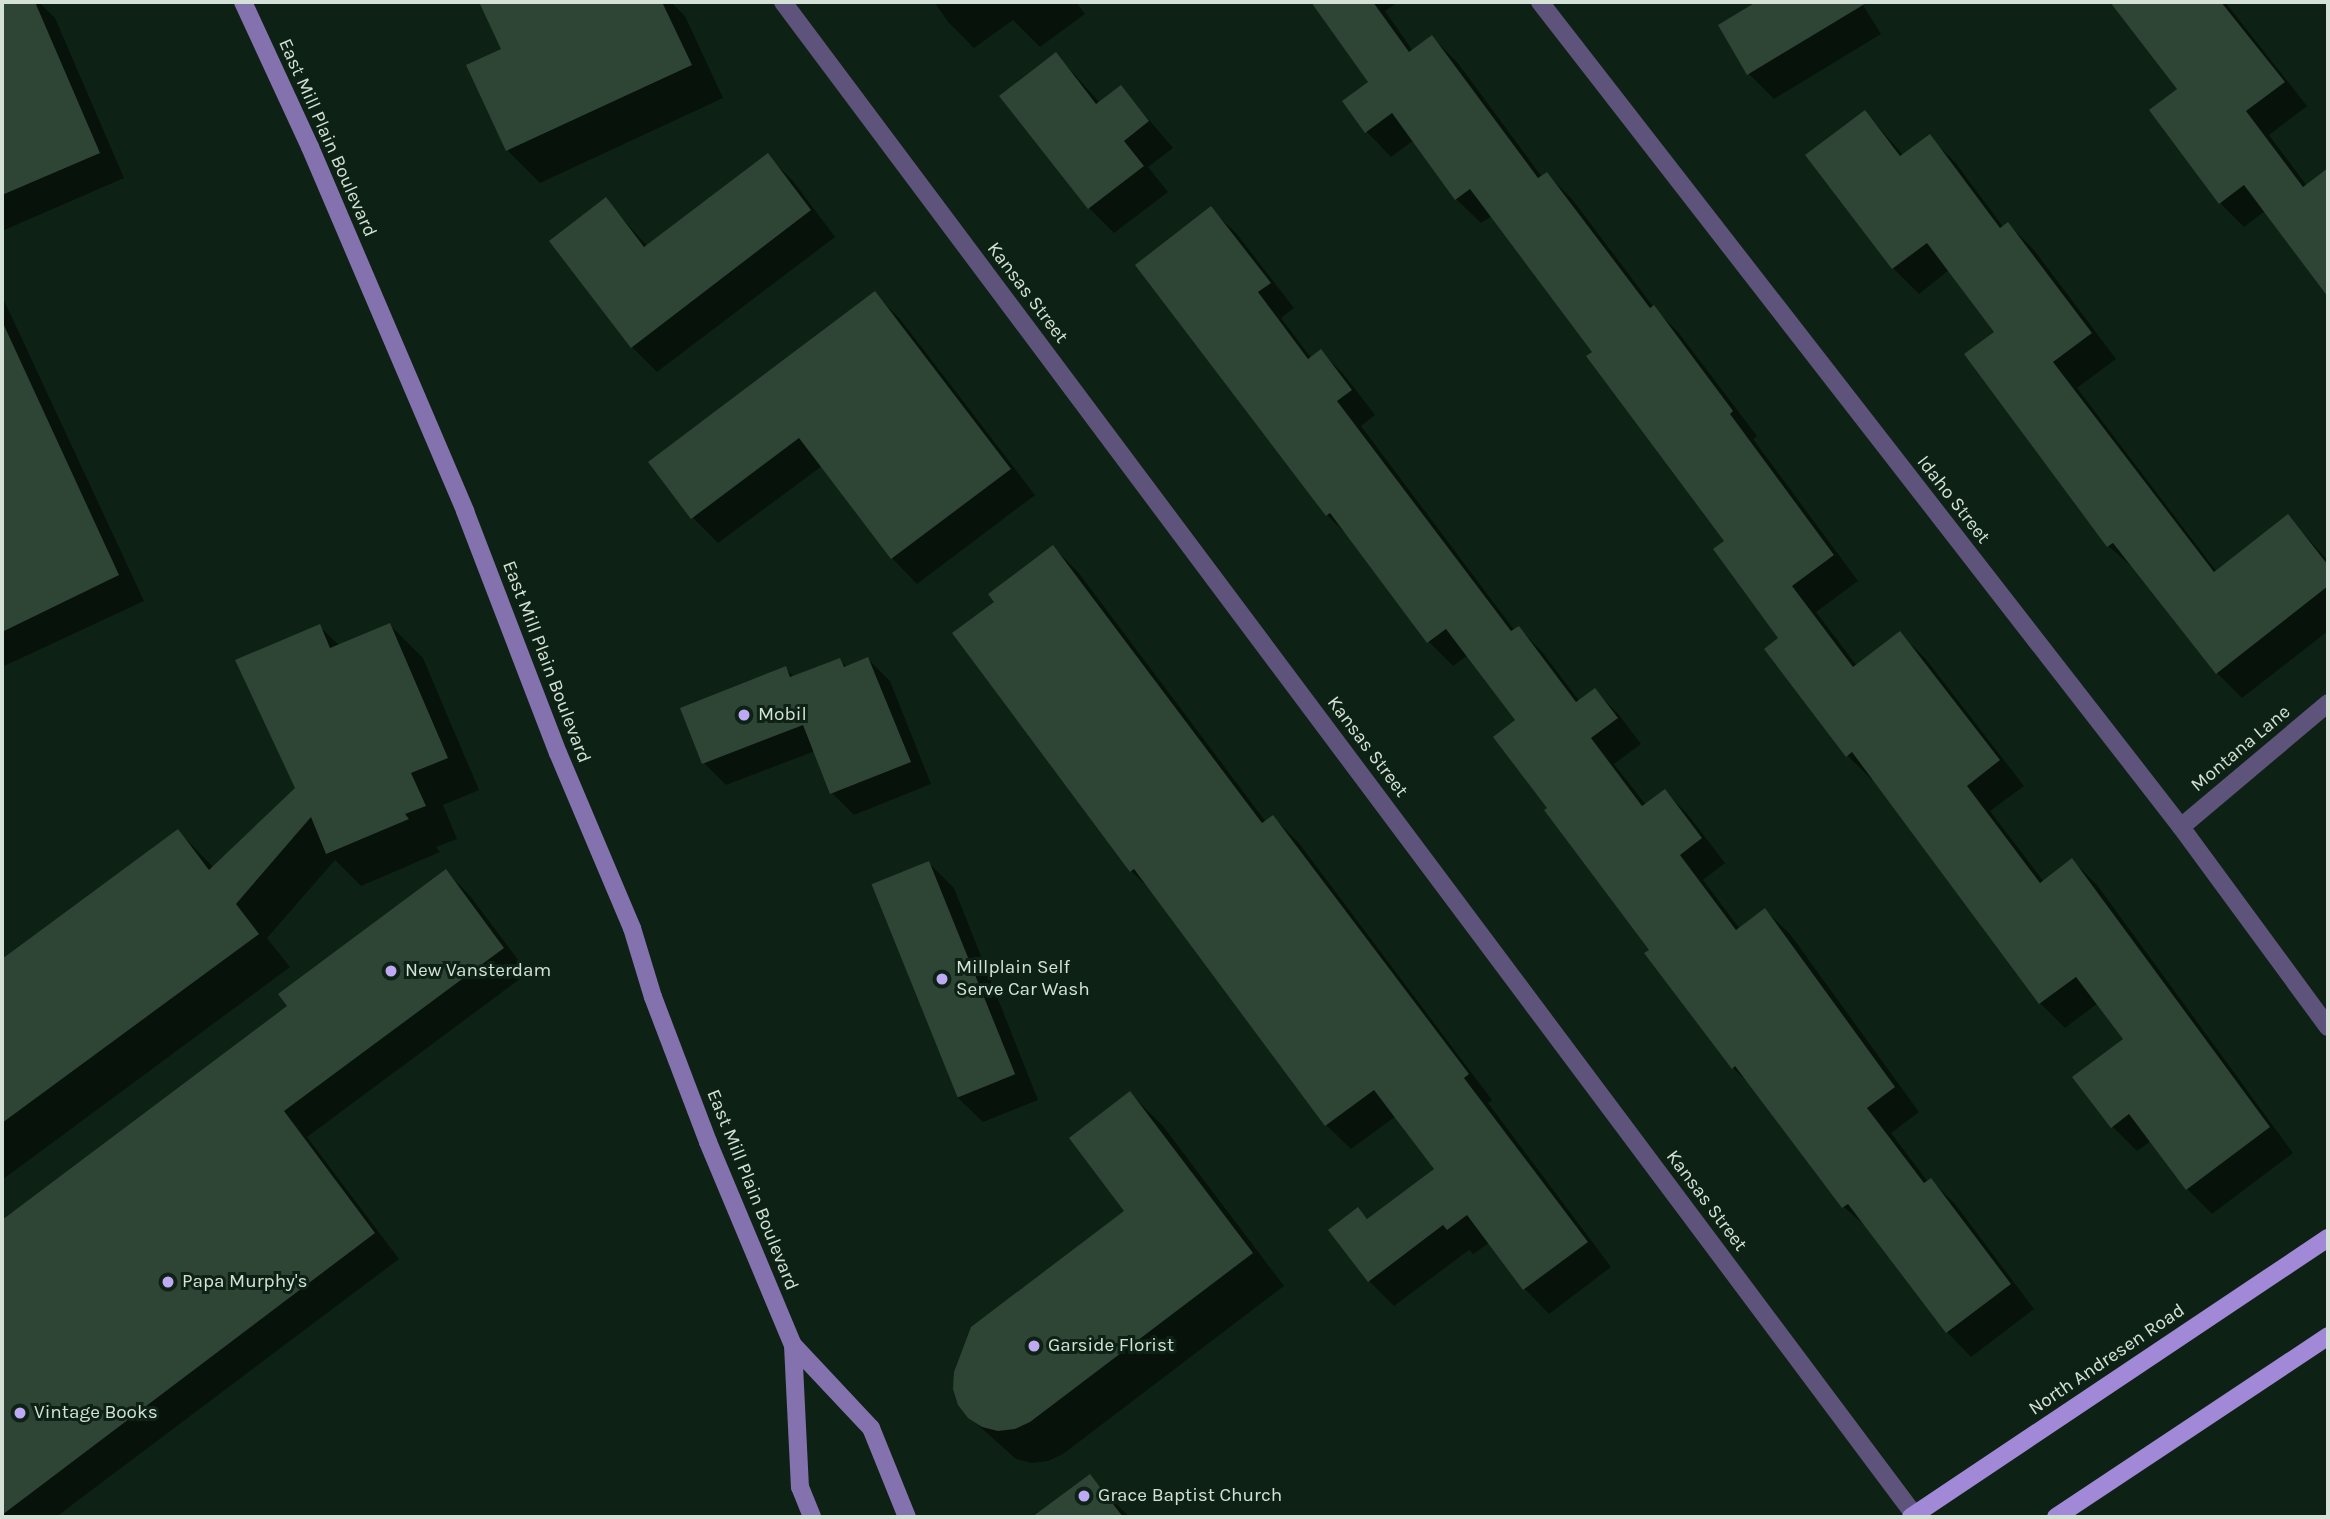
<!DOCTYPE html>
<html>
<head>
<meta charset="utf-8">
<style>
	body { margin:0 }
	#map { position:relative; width:2330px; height:1519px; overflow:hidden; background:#0d2214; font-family:Karla,sans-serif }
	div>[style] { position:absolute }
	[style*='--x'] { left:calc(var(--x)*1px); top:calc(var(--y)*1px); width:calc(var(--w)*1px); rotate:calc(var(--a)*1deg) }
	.shadow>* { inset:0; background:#0007 }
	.building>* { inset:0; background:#2e4434; transform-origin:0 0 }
	.minor>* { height:18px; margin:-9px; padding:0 9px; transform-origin:9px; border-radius:9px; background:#5e537a }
	.secondary>* { height:18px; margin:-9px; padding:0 9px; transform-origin:9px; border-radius:9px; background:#8472af }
	.primary>* { height:18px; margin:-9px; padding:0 9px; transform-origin:9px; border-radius:9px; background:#a189d8 }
	.dots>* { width:19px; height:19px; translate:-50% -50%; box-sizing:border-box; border:4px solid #0d2214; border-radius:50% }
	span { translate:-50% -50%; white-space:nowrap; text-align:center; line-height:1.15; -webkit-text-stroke:6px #0d2214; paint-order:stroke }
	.street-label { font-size:19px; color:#d4e1d6 }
	.poi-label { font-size:19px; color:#d4e1d6 }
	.left { translate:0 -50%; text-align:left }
	.frame { position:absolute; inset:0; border:4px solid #d4e1d6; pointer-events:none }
</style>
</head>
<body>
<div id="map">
	<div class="shadow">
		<div style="clip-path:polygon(8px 2px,39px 2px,55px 18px,124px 178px,2px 231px,2px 4px)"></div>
		<div style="clip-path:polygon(481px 2px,598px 2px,601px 8px,614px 2px,671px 2px,685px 16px,723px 98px,540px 183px,507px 150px,503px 49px)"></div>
		<div style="clip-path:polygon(934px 2px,1076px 2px,1085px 14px,1040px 47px,1013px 20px,974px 48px,949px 23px)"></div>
		<div style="clip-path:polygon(1313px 2px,1398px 2px,1385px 11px,1413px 51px,1432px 37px,1457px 62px,1542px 177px,1547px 174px,1572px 199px,1655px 309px,1678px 332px,1757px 436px,1753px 439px,1858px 581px,1816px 612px,1857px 666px,1900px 634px,1925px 658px,2024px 786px,1990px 811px,2044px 882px,2072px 860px,2097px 885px,2293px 1153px,2212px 1214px,2187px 1189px,2151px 1141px,2137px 1151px,2112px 1126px,2125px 1039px,2098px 1003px,2065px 1028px,2040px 1003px,1874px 779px,1872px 780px,1847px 755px,1726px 541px,1595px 352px,1492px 216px,1481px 223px,1456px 199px,1414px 140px,1391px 157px,1367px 132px,1344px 101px,1371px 82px)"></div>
		<div style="clip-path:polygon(1759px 2px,1861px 2px,1881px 34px,1774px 99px,1749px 74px,1720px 26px)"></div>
		<div style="clip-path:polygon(2112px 2px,2225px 2px,2307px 106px,2269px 135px,2307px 186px,2328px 170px,2328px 294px,2265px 211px,2244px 227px,2220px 203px,2179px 90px)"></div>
		<div style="clip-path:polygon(1056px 54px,1100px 103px,1121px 87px,1173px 148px,1148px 167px,1168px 192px,1114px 233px,1089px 208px)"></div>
		<div style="clip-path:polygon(1865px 112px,1904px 156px,1929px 137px,1955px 162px,2004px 228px,2008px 224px,2034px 250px,2116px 359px,2077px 388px,2217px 572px,2288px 516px,2328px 561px,2328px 631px,2242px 698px,2217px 673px,2136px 570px,2108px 546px,1967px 354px,1996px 332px,1949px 270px,1919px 294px,1893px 268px,1808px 155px)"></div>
		<div style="clip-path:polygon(768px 156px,793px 181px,835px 237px,657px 372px,632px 347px,606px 200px,648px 247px)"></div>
		<div style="clip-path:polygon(1211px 209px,1236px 233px,1294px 308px,1281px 318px,1311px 358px,1321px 351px,1345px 376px,1375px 415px,1361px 426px,1515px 631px,1519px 628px,1543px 653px,1580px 702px,1595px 690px,1619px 715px,1641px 744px,1614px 764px,1646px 805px,1665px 791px,1689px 816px,1725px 863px,1703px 880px,1740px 929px,1765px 910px,1790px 934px,1919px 1112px,1891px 1133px,1928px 1182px,1931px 1180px,1955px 1204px,2034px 1309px,1971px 1357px,1947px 1332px,1870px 1230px,1844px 1207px,1757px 1091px,1733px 1068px,1549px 808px,1517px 721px,1468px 655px,1453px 666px,1429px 642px,1351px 539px,1327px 515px)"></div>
		<div style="clip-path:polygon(874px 293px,900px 319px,1035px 495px,917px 584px,892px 558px,822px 466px,718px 543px,693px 518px)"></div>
		<div style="clip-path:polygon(2px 296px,144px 601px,2px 667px)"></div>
		<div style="clip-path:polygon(1053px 547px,1078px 572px,1266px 822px,1273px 817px,1298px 842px,1492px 1100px,1488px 1103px,1611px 1267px,1549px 1314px,1525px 1289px,1489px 1243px,1473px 1254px,1469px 1250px,1394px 1306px,1369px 1281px,1358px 1210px,1369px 1220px,1436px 1169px,1396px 1116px,1351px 1149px,1326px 1125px,1155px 894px,1131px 871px,996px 603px)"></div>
		<div style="clip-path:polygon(390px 625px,423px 658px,479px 790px,443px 805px,457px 839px,436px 847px,440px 852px,361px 886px,335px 860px,267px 938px,290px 967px,2px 1180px,2px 961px,178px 831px,214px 868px,298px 789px,319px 626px,340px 646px)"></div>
		<div style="clip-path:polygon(868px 659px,890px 681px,931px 784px,854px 815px,832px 793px,815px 751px,726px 785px,704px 763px,785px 668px,795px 678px,839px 660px,847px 667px)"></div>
		<div style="clip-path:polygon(929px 863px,954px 888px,1038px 1100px,983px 1122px,957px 1097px)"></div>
		<div style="clip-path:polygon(446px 871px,470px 896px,528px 973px,307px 1137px,399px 1259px,56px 1517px,2px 1517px,2px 1223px,289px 1006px)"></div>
		<div style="clip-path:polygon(1130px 1093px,1163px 1126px,1284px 1286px,1063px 1454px,1048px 1461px,1032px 1463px,1016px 1459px,969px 1417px,1127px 1212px)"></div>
		<div style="clip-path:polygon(1090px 1476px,1129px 1517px,1035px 1517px)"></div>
	</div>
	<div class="building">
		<div style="clip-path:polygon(2px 2px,35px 2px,100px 153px,2px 195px)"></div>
		<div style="clip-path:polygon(479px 2px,662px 2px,692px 65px,506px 151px,466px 65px,501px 49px)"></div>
		<div style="clip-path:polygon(1311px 2px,1373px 2px,1409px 52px,1432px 35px,1538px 178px,1547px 172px,1650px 308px,1654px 305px,1733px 411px,1730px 414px,1834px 555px,1792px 586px,1853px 667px,1900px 631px,2000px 760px,1967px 786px,2040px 883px,2072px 858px,2270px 1127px,2186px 1190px,2129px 1114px,2111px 1128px,2072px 1077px,2123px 1039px,2076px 977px,2039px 1004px,1852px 752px,1846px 757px,1764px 649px,1778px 638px,1713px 549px,1724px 541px,1586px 356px,1592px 352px,1470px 189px,1455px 200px,1392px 113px,1365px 133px,1342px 101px,1368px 82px)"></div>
		<div style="clip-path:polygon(1756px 2px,1868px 2px,1747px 75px,1718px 25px)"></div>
		<div style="clip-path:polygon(2110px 2px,2221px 2px,2285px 82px,2246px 111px,2303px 187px,2328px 168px,2328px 297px,2244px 185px,2219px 204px,2149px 110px,2177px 89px)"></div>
		<div style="clip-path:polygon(1056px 52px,1096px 104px,1121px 85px,1149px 121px,1124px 141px,1144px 166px,1088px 209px,999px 96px)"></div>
		<div style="clip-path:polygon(1865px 110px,1900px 156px,1930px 134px,2000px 228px,2008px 222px,2092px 333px,2053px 362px,2214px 572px,2288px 514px,2328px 565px,2328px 586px,2216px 674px,2113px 543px,2107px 547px,1964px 354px,1994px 332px,1927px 243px,1892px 269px,1805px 155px)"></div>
		<div style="clip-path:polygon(768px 153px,811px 210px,631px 348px,549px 241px,606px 197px,644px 247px)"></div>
		<div style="clip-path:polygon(1211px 206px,1271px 283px,1258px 292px,1308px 359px,1321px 349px,1352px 390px,1337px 401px,1511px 631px,1519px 626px,1576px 702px,1595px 688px,1618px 718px,1591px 738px,1642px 806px,1665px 789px,1702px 838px,1680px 855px,1736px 930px,1765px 908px,1895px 1087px,1867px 1108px,1924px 1183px,1931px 1178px,2011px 1284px,1946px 1333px,1848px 1204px,1842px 1208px,1735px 1066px,1732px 1069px,1644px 953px,1649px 950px,1544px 810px,1547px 808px,1493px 737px,1515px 720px,1446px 629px,1427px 643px,1330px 513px,1326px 516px,1135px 265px)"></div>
		<div style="clip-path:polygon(875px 291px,1011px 469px,891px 559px,799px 438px,691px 519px,648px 462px)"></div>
		<div style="clip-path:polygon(2px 321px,119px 575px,2px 632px)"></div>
		<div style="clip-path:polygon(1053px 545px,1262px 823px,1273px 815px,1469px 1074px,1464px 1078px,1588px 1242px,1523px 1290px,1467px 1215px,1447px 1230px,1443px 1225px,1368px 1282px,1328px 1230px,1358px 1207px,1367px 1219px,1434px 1169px,1374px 1090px,1325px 1126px,1134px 869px,1130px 872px,952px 633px,994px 602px,988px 594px)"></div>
		<div style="clip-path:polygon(390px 623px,448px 758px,411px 773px,426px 806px,405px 814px,409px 819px,326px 854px,311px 817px,236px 904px,259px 934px,2px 1123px,2px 959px,178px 829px,209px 870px,295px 788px,235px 660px,320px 624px,330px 648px)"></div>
		<div style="clip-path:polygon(868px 657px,911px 762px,830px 794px,803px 725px,702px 764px,680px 708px,786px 666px,790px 677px,840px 658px,844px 667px)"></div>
		<div style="left:929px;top:861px;width:230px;height:62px;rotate:68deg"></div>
		<div style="clip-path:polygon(446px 869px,504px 948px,284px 1111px,375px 1233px,2px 1515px,2px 1220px,287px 1006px,278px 994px)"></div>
		<div style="clip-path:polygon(1130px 1091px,1253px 1253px,1030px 1422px,1015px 1429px,998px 1431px,982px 1427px,968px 1418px,958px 1405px,953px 1389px,954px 1372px,971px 1327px,1124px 1211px,1069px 1138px)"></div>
		<div style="clip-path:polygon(1090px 1474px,1123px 1517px,1032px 1517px)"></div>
	</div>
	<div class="minor">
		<div style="--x:783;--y:2;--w:1892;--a:53.21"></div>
		<div style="--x:1540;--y:2;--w:1045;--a:52.15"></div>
		<div style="--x:2181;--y:827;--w:248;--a:53.7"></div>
		<div style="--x:2181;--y:827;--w:192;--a:-40.1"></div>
	</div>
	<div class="secondary">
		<div style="--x:243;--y:2;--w:160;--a:65.2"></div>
		<div style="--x:310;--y:147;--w:396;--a:66.9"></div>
		<div style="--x:465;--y:511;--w:259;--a:69"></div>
		<div style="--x:558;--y:753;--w:190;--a:67.1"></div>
		<div style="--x:632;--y:928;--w:72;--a:73.1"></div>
		<div style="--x:653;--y:997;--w:155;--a:69.2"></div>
		<div style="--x:708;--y:1142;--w:220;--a:67.3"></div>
		<div style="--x:793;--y:1345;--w:142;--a:87.2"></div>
		<div style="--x:800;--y:1487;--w:32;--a:68"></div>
		<div style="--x:793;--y:1345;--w:114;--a:46.8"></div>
		<div style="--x:871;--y:1428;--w:96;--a:68"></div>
	</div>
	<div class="primary">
		<div style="--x:1911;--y:1517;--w:502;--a:-33.79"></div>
		<div style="--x:2056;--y:1517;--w:327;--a:-33.6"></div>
	</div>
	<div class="dots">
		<div style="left:744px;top:715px;background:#bea9f4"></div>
		<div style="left:391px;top:971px;background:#bea9f4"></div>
		<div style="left:942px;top:979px;background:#bea9f4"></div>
		<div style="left:168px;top:1282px;background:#bea9f4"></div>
		<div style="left:1034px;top:1346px;background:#bea9f4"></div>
		<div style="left:20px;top:1413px;background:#bea9f4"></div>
		<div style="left:1084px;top:1496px;background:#bea9f4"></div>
	</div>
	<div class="street-label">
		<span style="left:327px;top:138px;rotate:66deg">East Mill Plain Boulevard</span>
		<span style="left:1027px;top:293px;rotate:53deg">Kansas Street</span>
		<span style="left:1953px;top:500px;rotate:52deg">Idaho Street</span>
		<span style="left:546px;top:662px;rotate:69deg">East Mill Plain Boulevard</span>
		<span style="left:1367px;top:747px;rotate:53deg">Kansas Street</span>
		<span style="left:2241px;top:749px;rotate:-40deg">Montana Lane</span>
		<span style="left:752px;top:1190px;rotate:68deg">East Mill Plain Boulevard</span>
		<span style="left:1706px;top:1201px;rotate:53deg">Kansas Street</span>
		<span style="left:2107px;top:1360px;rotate:-34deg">North Andresen Road</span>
	</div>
	<div class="poi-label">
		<span class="left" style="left:758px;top:715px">Mobil</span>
		<span class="left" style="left:956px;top:979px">Millplain Self<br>Serve Car Wash</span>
		<span class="left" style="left:405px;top:971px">New Vansterdam</span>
		<span class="left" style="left:182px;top:1282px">Papa Murphy's</span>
		<span class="left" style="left:1048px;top:1346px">Garside Florist</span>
		<span class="left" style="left:34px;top:1413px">Vintage Books</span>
		<span class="left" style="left:1098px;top:1496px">Grace Baptist Church</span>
	</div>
	<div class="frame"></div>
</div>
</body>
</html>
